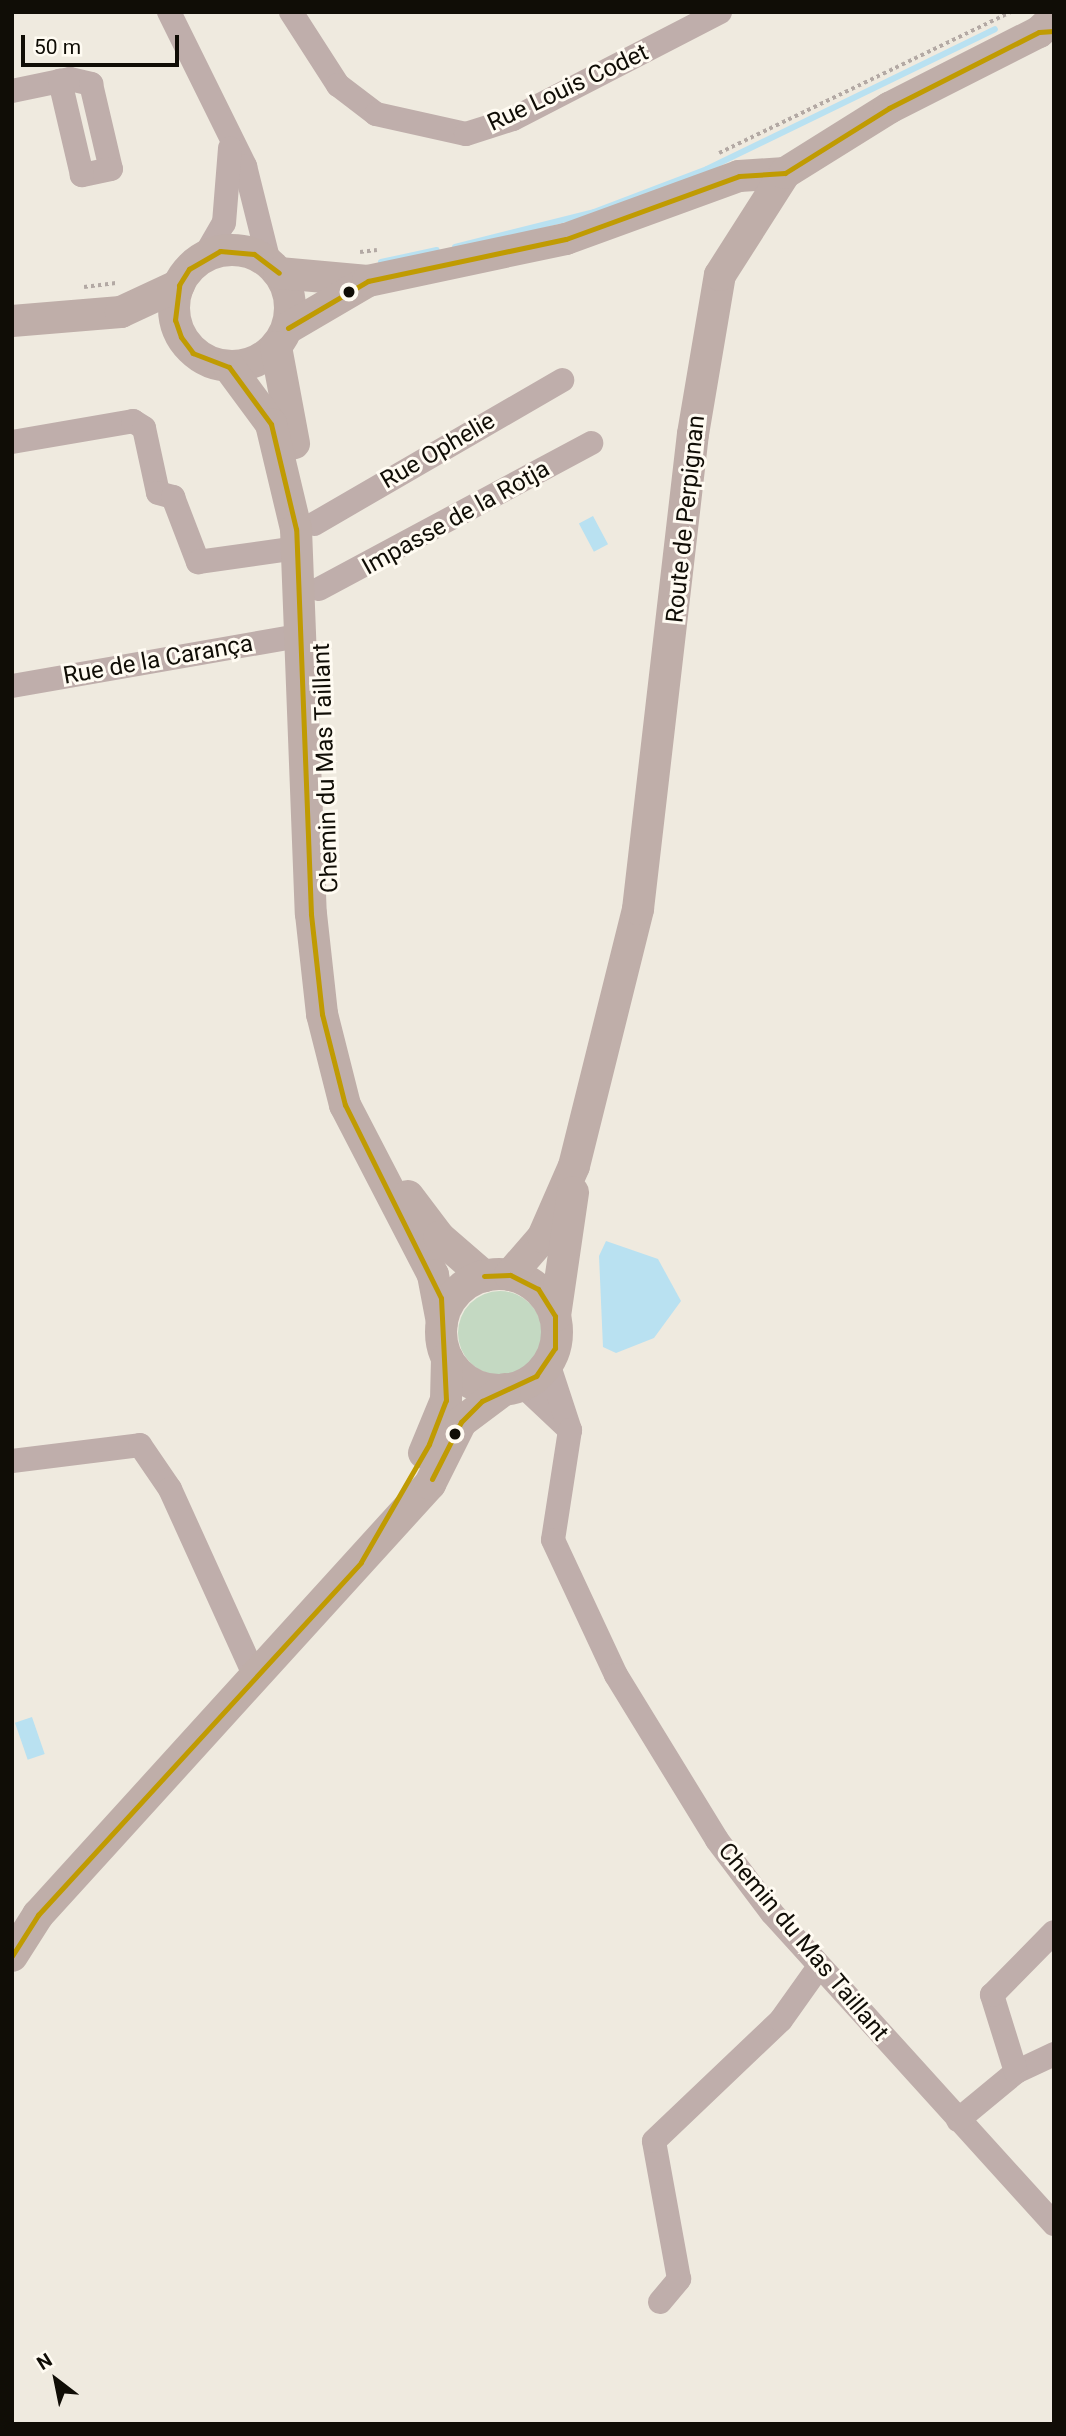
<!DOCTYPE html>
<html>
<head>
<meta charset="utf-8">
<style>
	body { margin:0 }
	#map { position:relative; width:1066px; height:2436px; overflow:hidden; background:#efeadf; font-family:Roboto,sans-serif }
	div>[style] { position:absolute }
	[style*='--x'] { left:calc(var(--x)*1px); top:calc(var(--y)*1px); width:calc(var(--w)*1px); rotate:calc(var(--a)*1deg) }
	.green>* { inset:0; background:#c4d9c2 }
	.round { border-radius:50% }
	.water>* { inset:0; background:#b9e1f1; transform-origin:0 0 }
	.stream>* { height:6px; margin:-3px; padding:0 3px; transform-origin:3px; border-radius:3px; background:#b9e1f1 }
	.path>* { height:3.5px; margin-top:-1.75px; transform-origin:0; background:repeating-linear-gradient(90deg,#b3a9a4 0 3.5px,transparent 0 7px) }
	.minor>* { height:24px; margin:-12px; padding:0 12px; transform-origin:12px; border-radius:12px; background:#bfaeab }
	.major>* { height:32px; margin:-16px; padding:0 16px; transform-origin:16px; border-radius:16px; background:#bfaea9 }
	.major>.ring { margin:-16px; padding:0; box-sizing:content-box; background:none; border:32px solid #bfaea9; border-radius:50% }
	.bus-1>* { height:5px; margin:-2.5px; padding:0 2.5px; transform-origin:2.5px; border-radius:2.5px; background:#c09b02 }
	.dots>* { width:19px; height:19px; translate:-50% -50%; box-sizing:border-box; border:4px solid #fffbf2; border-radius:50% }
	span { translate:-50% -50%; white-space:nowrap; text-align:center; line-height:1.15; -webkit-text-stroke:6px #fffbf2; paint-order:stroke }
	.street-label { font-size:24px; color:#100d06 }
	.frame { position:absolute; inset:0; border:14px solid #100d06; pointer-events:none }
	.north { position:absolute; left:21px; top:2345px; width:70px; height:70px; -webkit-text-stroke:5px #fffbf2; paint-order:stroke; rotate:328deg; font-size:19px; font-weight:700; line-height:28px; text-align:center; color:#100d06 }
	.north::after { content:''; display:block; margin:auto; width:24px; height:32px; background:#100d06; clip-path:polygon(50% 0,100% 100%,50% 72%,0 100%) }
	.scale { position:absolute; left:21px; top:35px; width:158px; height:32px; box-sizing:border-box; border:4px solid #100d06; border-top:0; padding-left:9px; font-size:21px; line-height:24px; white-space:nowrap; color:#100d06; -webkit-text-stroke:5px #fffbf2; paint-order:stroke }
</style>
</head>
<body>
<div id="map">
	<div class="green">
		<div class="round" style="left:458px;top:1291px;width:84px;height:84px"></div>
	</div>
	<div class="water">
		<div style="left:593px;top:516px;width:32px;height:16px;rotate:62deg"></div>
		<div style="clip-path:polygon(606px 1241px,658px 1259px,681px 1301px,654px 1338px,616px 1353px,603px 1347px,599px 1256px)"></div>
		<div style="left:32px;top:1717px;width:39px;height:18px;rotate:71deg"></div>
	</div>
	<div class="stream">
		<div style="--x:455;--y:247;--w:143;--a:-14.1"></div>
		<div style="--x:594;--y:212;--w:121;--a:-20.8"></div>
		<div style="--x:707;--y:169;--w:320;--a:-25.9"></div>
		<div style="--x:381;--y:262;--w:57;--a:-12.1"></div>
	</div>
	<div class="path">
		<div style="--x:719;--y:153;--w:324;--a:-25.8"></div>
		<div style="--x:360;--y:252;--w:17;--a:-7"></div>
		<div style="--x:84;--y:287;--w:34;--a:-7"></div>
	</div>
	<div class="minor">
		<div style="--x:169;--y:12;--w:172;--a:63.7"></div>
		<div style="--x:245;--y:166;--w:99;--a:76"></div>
		<div style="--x:291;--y:12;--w:87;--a:57.2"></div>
		<div style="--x:338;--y:85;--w:48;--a:37.3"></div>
		<div style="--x:376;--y:114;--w:92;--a:12.5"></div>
		<div style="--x:466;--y:134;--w:49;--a:-17.7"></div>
		<div style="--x:513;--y:119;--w:233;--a:-27.3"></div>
		<div style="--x:12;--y:91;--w:49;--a:-11.8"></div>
		<div style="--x:60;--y:81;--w:10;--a:-11"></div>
		<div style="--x:70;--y:79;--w:22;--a:13"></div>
		<div style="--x:91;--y:84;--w:87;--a:76.8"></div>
		<div style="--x:111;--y:169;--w:30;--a:168"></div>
		<div style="--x:82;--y:175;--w:97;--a:-103.2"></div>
		<div style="--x:204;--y:257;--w:39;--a:-60"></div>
		<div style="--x:224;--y:223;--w:75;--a:-85.4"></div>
		<div style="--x:12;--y:442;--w:123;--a:-9.8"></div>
		<div style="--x:133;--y:421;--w:13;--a:32"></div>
		<div style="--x:144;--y:428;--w:66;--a:77.8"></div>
		<div style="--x:158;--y:493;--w:16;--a:15"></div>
		<div style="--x:173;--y:497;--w:70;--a:69"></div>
		<div style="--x:198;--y:562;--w:101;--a:-8"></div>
		<div style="--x:314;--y:524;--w:287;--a:-30.1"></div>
		<div style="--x:319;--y:589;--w:309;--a:-28.2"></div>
		<div style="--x:12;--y:686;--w:296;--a:-9.9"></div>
		<div style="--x:522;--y:1385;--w:66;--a:43.2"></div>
		<div style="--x:570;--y:1430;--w:71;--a:-108.2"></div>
		<div style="--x:570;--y:1430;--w:111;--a:98.8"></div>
		<div style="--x:553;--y:1540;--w:149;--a:65"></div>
		<div style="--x:616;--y:1675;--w:193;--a:58.5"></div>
		<div style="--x:717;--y:1840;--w:91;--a:53"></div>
		<div style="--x:772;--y:1913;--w:420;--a:47.8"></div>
		<div style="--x:12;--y:1461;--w:129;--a:-7.1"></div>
		<div style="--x:140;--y:1445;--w:53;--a:55.7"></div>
		<div style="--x:170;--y:1489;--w:205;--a:65.6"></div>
		<div style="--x:1016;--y:2072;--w:42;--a:-25.3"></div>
		<div style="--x:958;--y:2120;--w:75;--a:-39.6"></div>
		<div style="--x:1016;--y:2072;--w:81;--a:-107.3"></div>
		<div style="--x:992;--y:1995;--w:88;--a:-45.5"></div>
		<div style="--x:660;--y:2302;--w:30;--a:-50"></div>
		<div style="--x:679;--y:2279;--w:140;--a:-100.3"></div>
		<div style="--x:654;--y:2141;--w:175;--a:-43.6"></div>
		<div style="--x:781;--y:2020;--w:64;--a:-54.6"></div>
	</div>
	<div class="major">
		<div class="ring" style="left:174px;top:250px;width:84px;height:84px"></div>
		<div style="--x:279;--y:273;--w:89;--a:5.1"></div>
		<div style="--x:12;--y:321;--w:109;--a:-4.7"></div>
		<div style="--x:121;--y:312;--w:64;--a:-25"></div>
		<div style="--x:288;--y:328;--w:93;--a:-30.4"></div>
		<div style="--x:368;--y:281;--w:202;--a:-12"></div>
		<div style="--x:566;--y:239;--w:184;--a:-20"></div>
		<div style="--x:739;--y:176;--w:46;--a:-3.7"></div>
		<div style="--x:276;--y:347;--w:98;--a:79.4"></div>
		<div style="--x:229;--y:367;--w:71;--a:53.6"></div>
		<div style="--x:271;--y:424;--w:108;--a:76.6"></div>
		<div style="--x:296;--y:529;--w:385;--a:87.8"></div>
		<div style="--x:311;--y:914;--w:101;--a:83.7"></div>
		<div style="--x:322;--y:1014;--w:94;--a:75.8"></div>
		<div style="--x:345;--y:1105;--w:191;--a:62.6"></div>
		<div style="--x:433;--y:1275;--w:48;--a:79.2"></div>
		<div style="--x:408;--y:1196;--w:51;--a:52.9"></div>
		<div style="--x:439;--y:1237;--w:60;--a:40.9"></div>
		<div class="ring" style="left:441px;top:1274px;width:84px;height:84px"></div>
		<div style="--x:510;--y:1275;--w:50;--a:-49"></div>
		<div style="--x:543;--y:1237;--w:77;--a:-66.4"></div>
		<div style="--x:574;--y:1166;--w:265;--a:-76"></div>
		<div style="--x:638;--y:909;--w:478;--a:-83.4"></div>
		<div style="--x:693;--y:434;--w:161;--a:-80.4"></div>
		<div style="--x:720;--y:275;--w:121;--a:-57.5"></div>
		<div style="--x:785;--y:173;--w:123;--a:-32"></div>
		<div style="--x:889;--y:108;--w:168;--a:-26.9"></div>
		<div style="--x:1039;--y:32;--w:21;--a:-43"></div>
		<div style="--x:555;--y:1316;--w:125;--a:-81.7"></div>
		<div style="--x:424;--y:1453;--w:57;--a:-67.5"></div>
		<div style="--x:446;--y:1400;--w:42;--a:-88.6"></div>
		<div style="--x:12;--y:1956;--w:49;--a:-57.6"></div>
		<div style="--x:38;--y:1915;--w:583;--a:-47.71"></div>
		<div style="--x:430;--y:1484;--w:69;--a:-63.4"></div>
		<div style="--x:461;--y:1422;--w:55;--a:-36.9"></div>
	</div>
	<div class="bus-1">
		<div style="--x:288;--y:328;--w:93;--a:-30.4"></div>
		<div style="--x:368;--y:281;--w:202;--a:-12"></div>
		<div style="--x:566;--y:239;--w:184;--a:-20"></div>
		<div style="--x:739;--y:176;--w:46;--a:-3.7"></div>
		<div style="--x:785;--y:173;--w:123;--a:-32"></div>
		<div style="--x:889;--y:108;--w:168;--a:-26.9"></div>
		<div style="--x:1039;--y:32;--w:15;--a:-4"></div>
		<div style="--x:229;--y:367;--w:39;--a:-159"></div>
		<div style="--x:193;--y:353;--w:20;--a:-127"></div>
		<div style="--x:181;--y:337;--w:18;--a:-109"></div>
		<div style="--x:175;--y:320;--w:35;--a:-83"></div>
		<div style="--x:179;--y:285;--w:19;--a:-58"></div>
		<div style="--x:189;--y:269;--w:36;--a:-30"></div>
		<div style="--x:220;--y:251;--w:34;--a:5"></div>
		<div style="--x:254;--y:254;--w:31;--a:37"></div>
		<div style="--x:432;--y:1479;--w:64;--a:-63"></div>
		<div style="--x:461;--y:1422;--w:30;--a:-45"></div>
		<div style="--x:482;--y:1401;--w:60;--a:-24.8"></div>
		<div style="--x:536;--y:1376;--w:34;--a:-56"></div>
		<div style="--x:555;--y:1348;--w:32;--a:-90"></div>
		<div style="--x:555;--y:1316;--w:32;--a:-122"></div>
		<div style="--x:538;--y:1289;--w:31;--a:-153"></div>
		<div style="--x:510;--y:1275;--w:26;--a:178"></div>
		<div style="--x:12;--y:1956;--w:49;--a:-57.6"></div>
		<div style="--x:38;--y:1915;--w:478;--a:-47.5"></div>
		<div style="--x:361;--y:1562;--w:136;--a:-60"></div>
		<div style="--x:429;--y:1444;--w:47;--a:-68.9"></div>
		<div style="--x:446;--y:1400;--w:102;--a:-92.8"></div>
		<div style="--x:441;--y:1298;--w:216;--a:-116.4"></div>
		<div style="--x:345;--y:1105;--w:94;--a:-104.2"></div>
		<div style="--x:322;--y:1014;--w:101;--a:-96.3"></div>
		<div style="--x:311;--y:914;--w:385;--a:-92.2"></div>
		<div style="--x:296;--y:529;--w:108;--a:-103.4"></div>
		<div style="--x:271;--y:424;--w:71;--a:-126.4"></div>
	</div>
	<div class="dots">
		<div style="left:349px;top:292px;background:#100d06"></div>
		<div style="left:455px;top:1434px;background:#100d06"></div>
	</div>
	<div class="street-label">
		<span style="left:568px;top:88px;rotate:-25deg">Rue Louis Codet</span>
		<span style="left:438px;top:451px;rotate:-30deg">Rue Ophelie</span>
		<span style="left:456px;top:518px;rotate:-29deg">Impasse de la Rotja</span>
		<span style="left:686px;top:519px;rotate:-84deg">Route de Perpignan</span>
		<span style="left:158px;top:660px;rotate:-10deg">Rue de la Carança</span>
		<span style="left:326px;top:768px;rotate:-92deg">Chemin du Mas Taillant</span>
		<span style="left:803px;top:1942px;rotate:50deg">Chemin du Mas Taillant</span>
	</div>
	<div class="frame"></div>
	<div class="north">N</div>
	<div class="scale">50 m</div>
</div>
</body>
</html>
